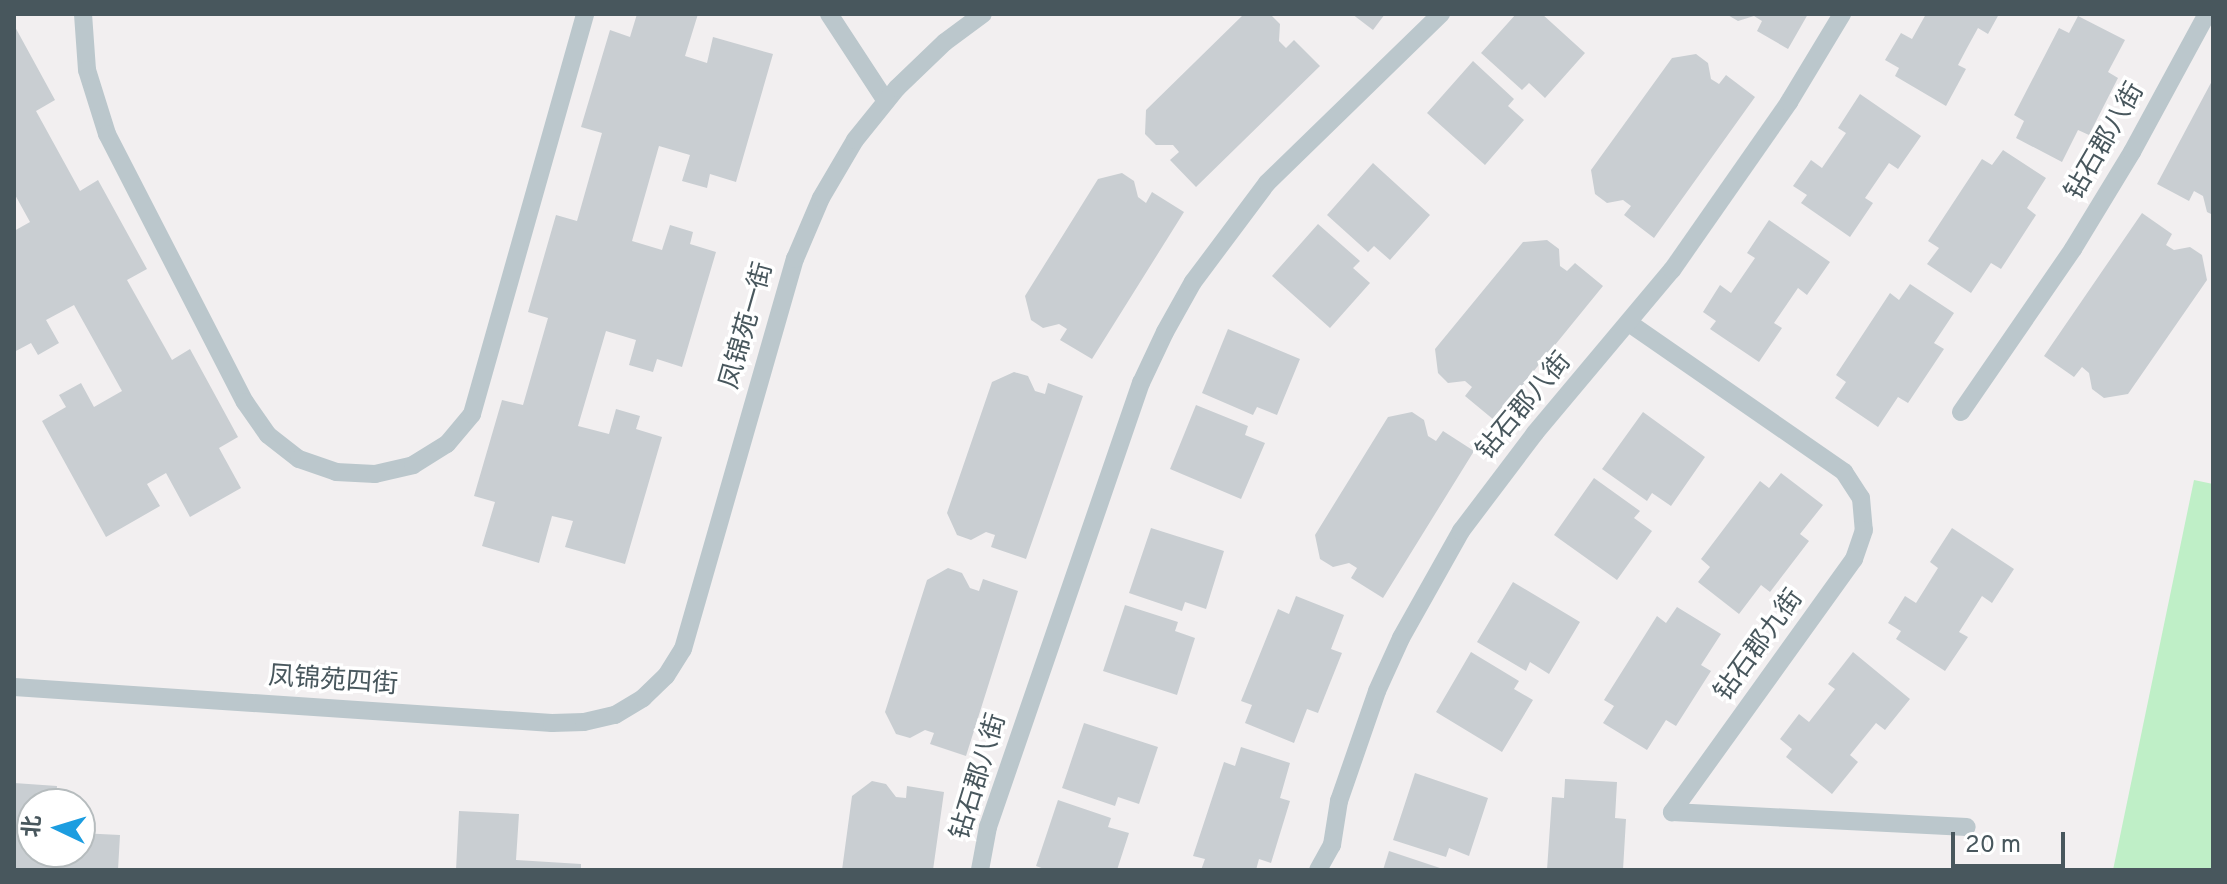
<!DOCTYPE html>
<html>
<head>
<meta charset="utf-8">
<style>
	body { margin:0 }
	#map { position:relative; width:2227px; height:884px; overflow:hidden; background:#f2eff0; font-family:Overpass,"Noto Sans SC",sans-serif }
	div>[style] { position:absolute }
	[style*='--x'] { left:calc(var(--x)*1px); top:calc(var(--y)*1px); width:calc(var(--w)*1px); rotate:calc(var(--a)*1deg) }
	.green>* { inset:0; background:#bfefc7 }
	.building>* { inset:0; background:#c9ced2 }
	.service>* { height:18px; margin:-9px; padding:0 9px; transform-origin:9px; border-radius:9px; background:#bbc7cc }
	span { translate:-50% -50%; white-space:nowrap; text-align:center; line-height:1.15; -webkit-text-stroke:7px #fff; paint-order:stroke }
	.street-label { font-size:26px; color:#48575d }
	.frame { position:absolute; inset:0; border:16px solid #48575d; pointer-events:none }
	.north { position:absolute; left:16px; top:788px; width:80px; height:80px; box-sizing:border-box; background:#fff; border:2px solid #b6bcbe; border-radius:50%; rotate:274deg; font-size:22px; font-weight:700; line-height:32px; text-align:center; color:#48575d }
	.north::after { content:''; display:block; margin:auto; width:28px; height:36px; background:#1c9de0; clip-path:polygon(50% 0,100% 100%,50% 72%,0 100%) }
	.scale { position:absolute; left:1951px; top:832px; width:114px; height:36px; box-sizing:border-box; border:4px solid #48575d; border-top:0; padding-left:10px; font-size:24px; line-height:28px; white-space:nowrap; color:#48575d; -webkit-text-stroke:6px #fff; paint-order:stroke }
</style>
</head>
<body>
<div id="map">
	<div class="green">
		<div style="clip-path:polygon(2194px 480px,2213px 484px,2213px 870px,2113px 870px)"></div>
	</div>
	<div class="building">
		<div style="clip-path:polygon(637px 14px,698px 14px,685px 56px,707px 63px,713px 37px,773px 54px,736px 182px,710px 174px,707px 188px,682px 181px,690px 155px,659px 146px,632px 241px,662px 250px,670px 225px,693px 232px,690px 244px,716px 252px,682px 367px,657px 359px,653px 372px,629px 365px,636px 340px,606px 331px,578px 426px,609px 434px,616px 409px,640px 416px,636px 429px,662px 437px,625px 564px,565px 547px,573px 521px,552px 516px,539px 563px,482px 546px,495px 502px,474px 496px,502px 400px,523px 405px,548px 318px,528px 312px,556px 215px,577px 221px,602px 133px,581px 127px,610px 30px,630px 37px)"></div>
		<div style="clip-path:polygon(1244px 14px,1270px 14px,1280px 24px,1279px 41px,1286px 48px,1294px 40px,1320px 66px,1196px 187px,1170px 160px,1179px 152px,1173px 145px,1156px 145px,1145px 134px,1146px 110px)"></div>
		<div style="clip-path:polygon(1352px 14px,1385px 14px,1373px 30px)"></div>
		<div style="clip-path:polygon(1516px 14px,1542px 14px,1585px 53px,1545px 98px,1529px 83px,1522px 90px,1481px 53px)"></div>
		<div style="clip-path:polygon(1726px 14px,1808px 14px,1788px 49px,1757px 31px,1762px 21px,1754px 16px,1738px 21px)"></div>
		<div style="clip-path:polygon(1926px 14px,1999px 14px,1988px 34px,1978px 28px,1967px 48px,1958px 65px,1966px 69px,1946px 106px,1895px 76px,1899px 68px,1885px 60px,1901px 33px,1912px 39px)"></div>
		<div style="clip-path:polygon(2078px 16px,2125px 40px,2108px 72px,2118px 78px,2089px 135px,2078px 130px,2062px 162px,2016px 138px,2024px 121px,2014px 115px,2059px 28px,2069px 33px)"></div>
		<div style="clip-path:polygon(14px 25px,55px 100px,36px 111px,80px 191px,98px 180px,147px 269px,127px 280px,172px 360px,190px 349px,238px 437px,219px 448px,241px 488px,190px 517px,166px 473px,147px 484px,160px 506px,106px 537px,42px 421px,66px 407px,59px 395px,81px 383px,94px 407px,122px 391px,74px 305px,46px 320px,59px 343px,38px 355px,31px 343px,14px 352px,14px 231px,30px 222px,14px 193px)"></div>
		<div style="clip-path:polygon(1696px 54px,1708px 63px,1711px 79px,1719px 84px,1726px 75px,1755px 97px,1654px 238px,1624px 215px,1631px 206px,1623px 200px,1607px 203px,1595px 194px,1591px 170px,1672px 58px)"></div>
		<div style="clip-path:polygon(1473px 61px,1514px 99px,1508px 106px,1524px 120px,1485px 165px,1427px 113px)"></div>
		<div style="clip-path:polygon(2213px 79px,2213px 215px,2207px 212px,2203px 196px,2194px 191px,2189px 201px,2157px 184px)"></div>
		<div style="clip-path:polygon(1860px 94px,1921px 136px,1898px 169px,1889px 163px,1865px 198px,1873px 203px,1850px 237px,1801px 203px,1807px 195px,1793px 186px,1811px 160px,1822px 168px,1846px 133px,1838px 128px)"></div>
		<div style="clip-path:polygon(2003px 150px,2046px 178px,2027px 208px,2036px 215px,2001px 269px,1991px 263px,1971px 293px,1927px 264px,1939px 248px,1928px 241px,1982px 159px,1992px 165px)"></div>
		<div style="clip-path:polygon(1373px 163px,1430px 215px,1390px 260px,1374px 246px,1368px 252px,1327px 215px)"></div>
		<div style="clip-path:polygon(1122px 173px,1134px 181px,1138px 197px,1146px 203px,1152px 192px,1184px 212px,1092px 359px,1060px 340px,1067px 329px,1059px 324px,1043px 328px,1031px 320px,1025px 296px,1098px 179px)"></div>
		<div style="clip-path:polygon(2142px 213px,2172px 234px,2166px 245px,2174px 250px,2190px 247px,2202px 255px,2207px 280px,2128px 394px,2104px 398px,2092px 389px,2089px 373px,2082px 367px,2074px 377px,2044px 356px)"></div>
		<div style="clip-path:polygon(1769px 220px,1830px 262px,1807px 295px,1798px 288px,1774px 323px,1782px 328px,1759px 362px,1710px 329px,1716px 321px,1703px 312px,1720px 285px,1731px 293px,1755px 258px,1747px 253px)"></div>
		<div style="clip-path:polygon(1318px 224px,1360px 261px,1353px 268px,1370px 283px,1330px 328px,1272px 276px)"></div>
		<div style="clip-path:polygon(1547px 240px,1559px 249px,1560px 266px,1567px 271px,1575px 263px,1603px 286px,1494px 420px,1465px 396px,1472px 387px,1465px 381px,1448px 383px,1438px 373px,1435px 349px,1523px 242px)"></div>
		<div style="clip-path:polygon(1910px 284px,1954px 313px,1934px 343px,1944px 349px,1908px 403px,1898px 397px,1878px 427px,1835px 398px,1846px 382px,1836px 375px,1890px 293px,1899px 300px)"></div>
		<div style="clip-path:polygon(1228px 329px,1300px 359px,1277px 415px,1257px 407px,1253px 415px,1202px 393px)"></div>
		<div style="clip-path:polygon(1014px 372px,1028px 376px,1035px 391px,1045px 394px,1048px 383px,1083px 396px,1026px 559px,991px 547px,995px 535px,986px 532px,971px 540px,957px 535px,947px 513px,992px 382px)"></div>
		<div style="clip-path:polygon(1196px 405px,1248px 426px,1245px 435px,1265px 443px,1241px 499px,1170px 469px)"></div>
		<div style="clip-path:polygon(1412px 412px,1424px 420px,1428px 436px,1436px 441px,1443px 431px,1474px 451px,1383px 598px,1351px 578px,1357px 568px,1349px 563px,1333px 567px,1320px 559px,1315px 535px,1388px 417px)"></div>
		<div style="clip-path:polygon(1643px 412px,1705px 457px,1671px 506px,1652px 493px,1647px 501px,1602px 469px)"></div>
		<div style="clip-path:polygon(1781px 473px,1823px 505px,1800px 534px,1809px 541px,1770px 592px,1761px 585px,1739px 614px,1698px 582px,1710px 567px,1701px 559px,1760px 481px,1769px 488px)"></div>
		<div style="clip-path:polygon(1594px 478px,1640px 511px,1634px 518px,1652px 531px,1617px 580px,1554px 535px)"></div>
		<div style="clip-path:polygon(1151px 528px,1224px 551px,1206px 609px,1185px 602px,1182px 611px,1129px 593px)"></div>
		<div style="clip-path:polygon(1952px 528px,2014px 569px,1992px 603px,1982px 596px,1959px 632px,1968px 637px,1945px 671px,1896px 639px,1901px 631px,1888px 623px,1905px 596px,1916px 603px,1938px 568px,1930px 562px)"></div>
		<div style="clip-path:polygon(948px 568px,962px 573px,970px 588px,979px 591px,983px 579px,1018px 591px,966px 756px,930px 744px,934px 733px,925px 730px,910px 738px,896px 734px,885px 712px,927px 580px)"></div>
		<div style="clip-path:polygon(1513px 582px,1580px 622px,1549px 674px,1530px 662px,1526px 671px,1477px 642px)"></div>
		<div style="clip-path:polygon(1296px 596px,1344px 615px,1331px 649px,1342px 653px,1318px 713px,1307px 709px,1294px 743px,1245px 723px,1252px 705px,1241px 701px,1278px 609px,1289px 614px)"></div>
		<div style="clip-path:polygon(1125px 605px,1178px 622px,1175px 631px,1195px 638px,1177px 695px,1103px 671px)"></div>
		<div style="clip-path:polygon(1677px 607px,1721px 634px,1701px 665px,1711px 671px,1676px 726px,1666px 720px,1647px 750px,1603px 723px,1614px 706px,1604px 700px,1657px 616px,1666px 623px)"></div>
		<div style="clip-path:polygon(1471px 652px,1519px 681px,1514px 689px,1533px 700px,1502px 752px,1436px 712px)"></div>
		<div style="clip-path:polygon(1853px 652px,1910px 699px,1885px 730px,1876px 723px,1850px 755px,1858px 762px,1832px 794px,1786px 757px,1792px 749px,1780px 739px,1799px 714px,1809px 722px,1835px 689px,1828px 684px)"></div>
		<div style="clip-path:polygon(1084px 723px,1158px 747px,1139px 804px,1118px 797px,1115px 806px,1062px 788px)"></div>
		<div style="clip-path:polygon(1241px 747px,1290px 763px,1280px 798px,1290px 801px,1271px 863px,1259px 859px,1256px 870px,1201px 870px,1205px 859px,1193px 856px,1224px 762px,1235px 766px)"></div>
		<div style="clip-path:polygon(1415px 773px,1488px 798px,1469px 856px,1449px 848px,1446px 857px,1393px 840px)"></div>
		<div style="clip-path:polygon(1565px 779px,1617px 782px,1615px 818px,1626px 819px,1623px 870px,1547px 870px,1552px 797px,1564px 798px)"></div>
		<div style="clip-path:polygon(872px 781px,886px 784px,896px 797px,906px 798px,907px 786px,944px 792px,933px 870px,842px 870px,852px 796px)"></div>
		<div style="clip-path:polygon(14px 783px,57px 786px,56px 804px,32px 804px,32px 852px,80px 852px,80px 833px,120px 835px,118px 870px,14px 870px)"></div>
		<div style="clip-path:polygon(1058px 800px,1111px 818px,1108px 827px,1129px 833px,1117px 870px,1047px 870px,1036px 866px)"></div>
		<div style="clip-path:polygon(459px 811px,519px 814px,516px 860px,581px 864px,581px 870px,456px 870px)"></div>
		<div style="clip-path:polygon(1389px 851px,1443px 869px,1443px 870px,1383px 870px)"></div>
	</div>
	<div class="service">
		<div style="--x:83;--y:14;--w:56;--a:85.9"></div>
		<div style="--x:87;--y:70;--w:67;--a:72.6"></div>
		<div style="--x:107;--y:134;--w:301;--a:62.8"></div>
		<div style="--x:245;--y:402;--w:40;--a:55.1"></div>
		<div style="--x:268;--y:435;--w:39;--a:38"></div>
		<div style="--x:299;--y:459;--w:39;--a:19"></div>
		<div style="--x:336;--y:472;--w:39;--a:3"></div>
		<div style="--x:375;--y:474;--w:39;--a:-13"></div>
		<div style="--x:413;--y:465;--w:40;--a:-32"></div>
		<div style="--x:447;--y:444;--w:39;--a:-50"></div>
		<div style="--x:472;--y:414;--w:416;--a:-74.2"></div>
		<div style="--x:829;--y:14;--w:104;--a:56.8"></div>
		<div style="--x:1629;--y:323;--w:262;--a:34.7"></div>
		<div style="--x:1844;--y:472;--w:31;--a:57"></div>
		<div style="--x:1861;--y:498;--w:32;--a:85"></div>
		<div style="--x:1864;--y:530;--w:31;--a:109"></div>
		<div style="--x:1854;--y:559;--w:312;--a:125.7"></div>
		<div style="--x:1672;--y:812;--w:295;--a:2.9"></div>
		<div style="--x:1961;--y:412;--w:198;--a:-55.5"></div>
		<div style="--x:2073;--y:249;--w:114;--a:-58.7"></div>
		<div style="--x:2132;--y:152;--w:157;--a:-61.5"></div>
		<div style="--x:14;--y:687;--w:539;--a:3.83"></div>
		<div style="--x:552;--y:723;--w:32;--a:-2"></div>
		<div style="--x:584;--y:722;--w:32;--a:-13"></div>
		<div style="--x:615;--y:715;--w:33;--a:-31"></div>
		<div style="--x:643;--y:698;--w:32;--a:-44"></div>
		<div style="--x:666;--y:676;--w:32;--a:-58"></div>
		<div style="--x:683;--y:649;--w:406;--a:-74"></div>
		<div style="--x:795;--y:259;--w:66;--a:-66.9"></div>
		<div style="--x:821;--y:198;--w:67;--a:-59.6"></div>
		<div style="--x:855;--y:140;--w:67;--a:-51.1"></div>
		<div style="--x:897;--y:88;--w:66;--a:-43.8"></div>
		<div style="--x:945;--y:42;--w:47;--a:-36.4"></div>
		<div style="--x:980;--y:870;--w:44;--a:-79.5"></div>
		<div style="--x:988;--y:827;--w:470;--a:-71"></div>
		<div style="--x:1141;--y:383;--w:56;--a:-64.8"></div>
		<div style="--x:1165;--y:332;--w:57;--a:-60.8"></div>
		<div style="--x:1193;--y:282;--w:124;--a:-53.2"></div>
		<div style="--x:1267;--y:183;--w:243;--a:-44.2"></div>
		<div style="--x:1318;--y:870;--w:29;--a:-61"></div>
		<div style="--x:1332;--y:845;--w:45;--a:-81"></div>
		<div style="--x:1339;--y:801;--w:116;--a:-70.9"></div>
		<div style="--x:1377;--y:691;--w:58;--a:-65.6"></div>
		<div style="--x:1401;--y:638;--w:123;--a:-60.7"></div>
		<div style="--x:1461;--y:531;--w:123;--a:-52.9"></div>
		<div style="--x:1535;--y:433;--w:213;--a:-50"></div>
		<div style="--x:1672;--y:270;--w:205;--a:-55.1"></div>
		<div style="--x:1789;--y:102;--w:103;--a:-58.9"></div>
	</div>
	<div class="street-label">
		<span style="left:2106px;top:142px;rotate:-60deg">钻石郡八街</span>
		<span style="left:748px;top:326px;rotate:-74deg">凤锦苑一街</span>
		<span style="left:1525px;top:407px;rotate:-50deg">钻石郡八街</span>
		<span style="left:1760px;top:646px;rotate:-54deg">钻石郡九街</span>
		<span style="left:333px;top:682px;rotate:4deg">凤锦苑四街</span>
		<span style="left:980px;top:777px;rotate:-73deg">钻石郡八街</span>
	</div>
	<div class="frame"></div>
	<div class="north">北</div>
	<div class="scale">20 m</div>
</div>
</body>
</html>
